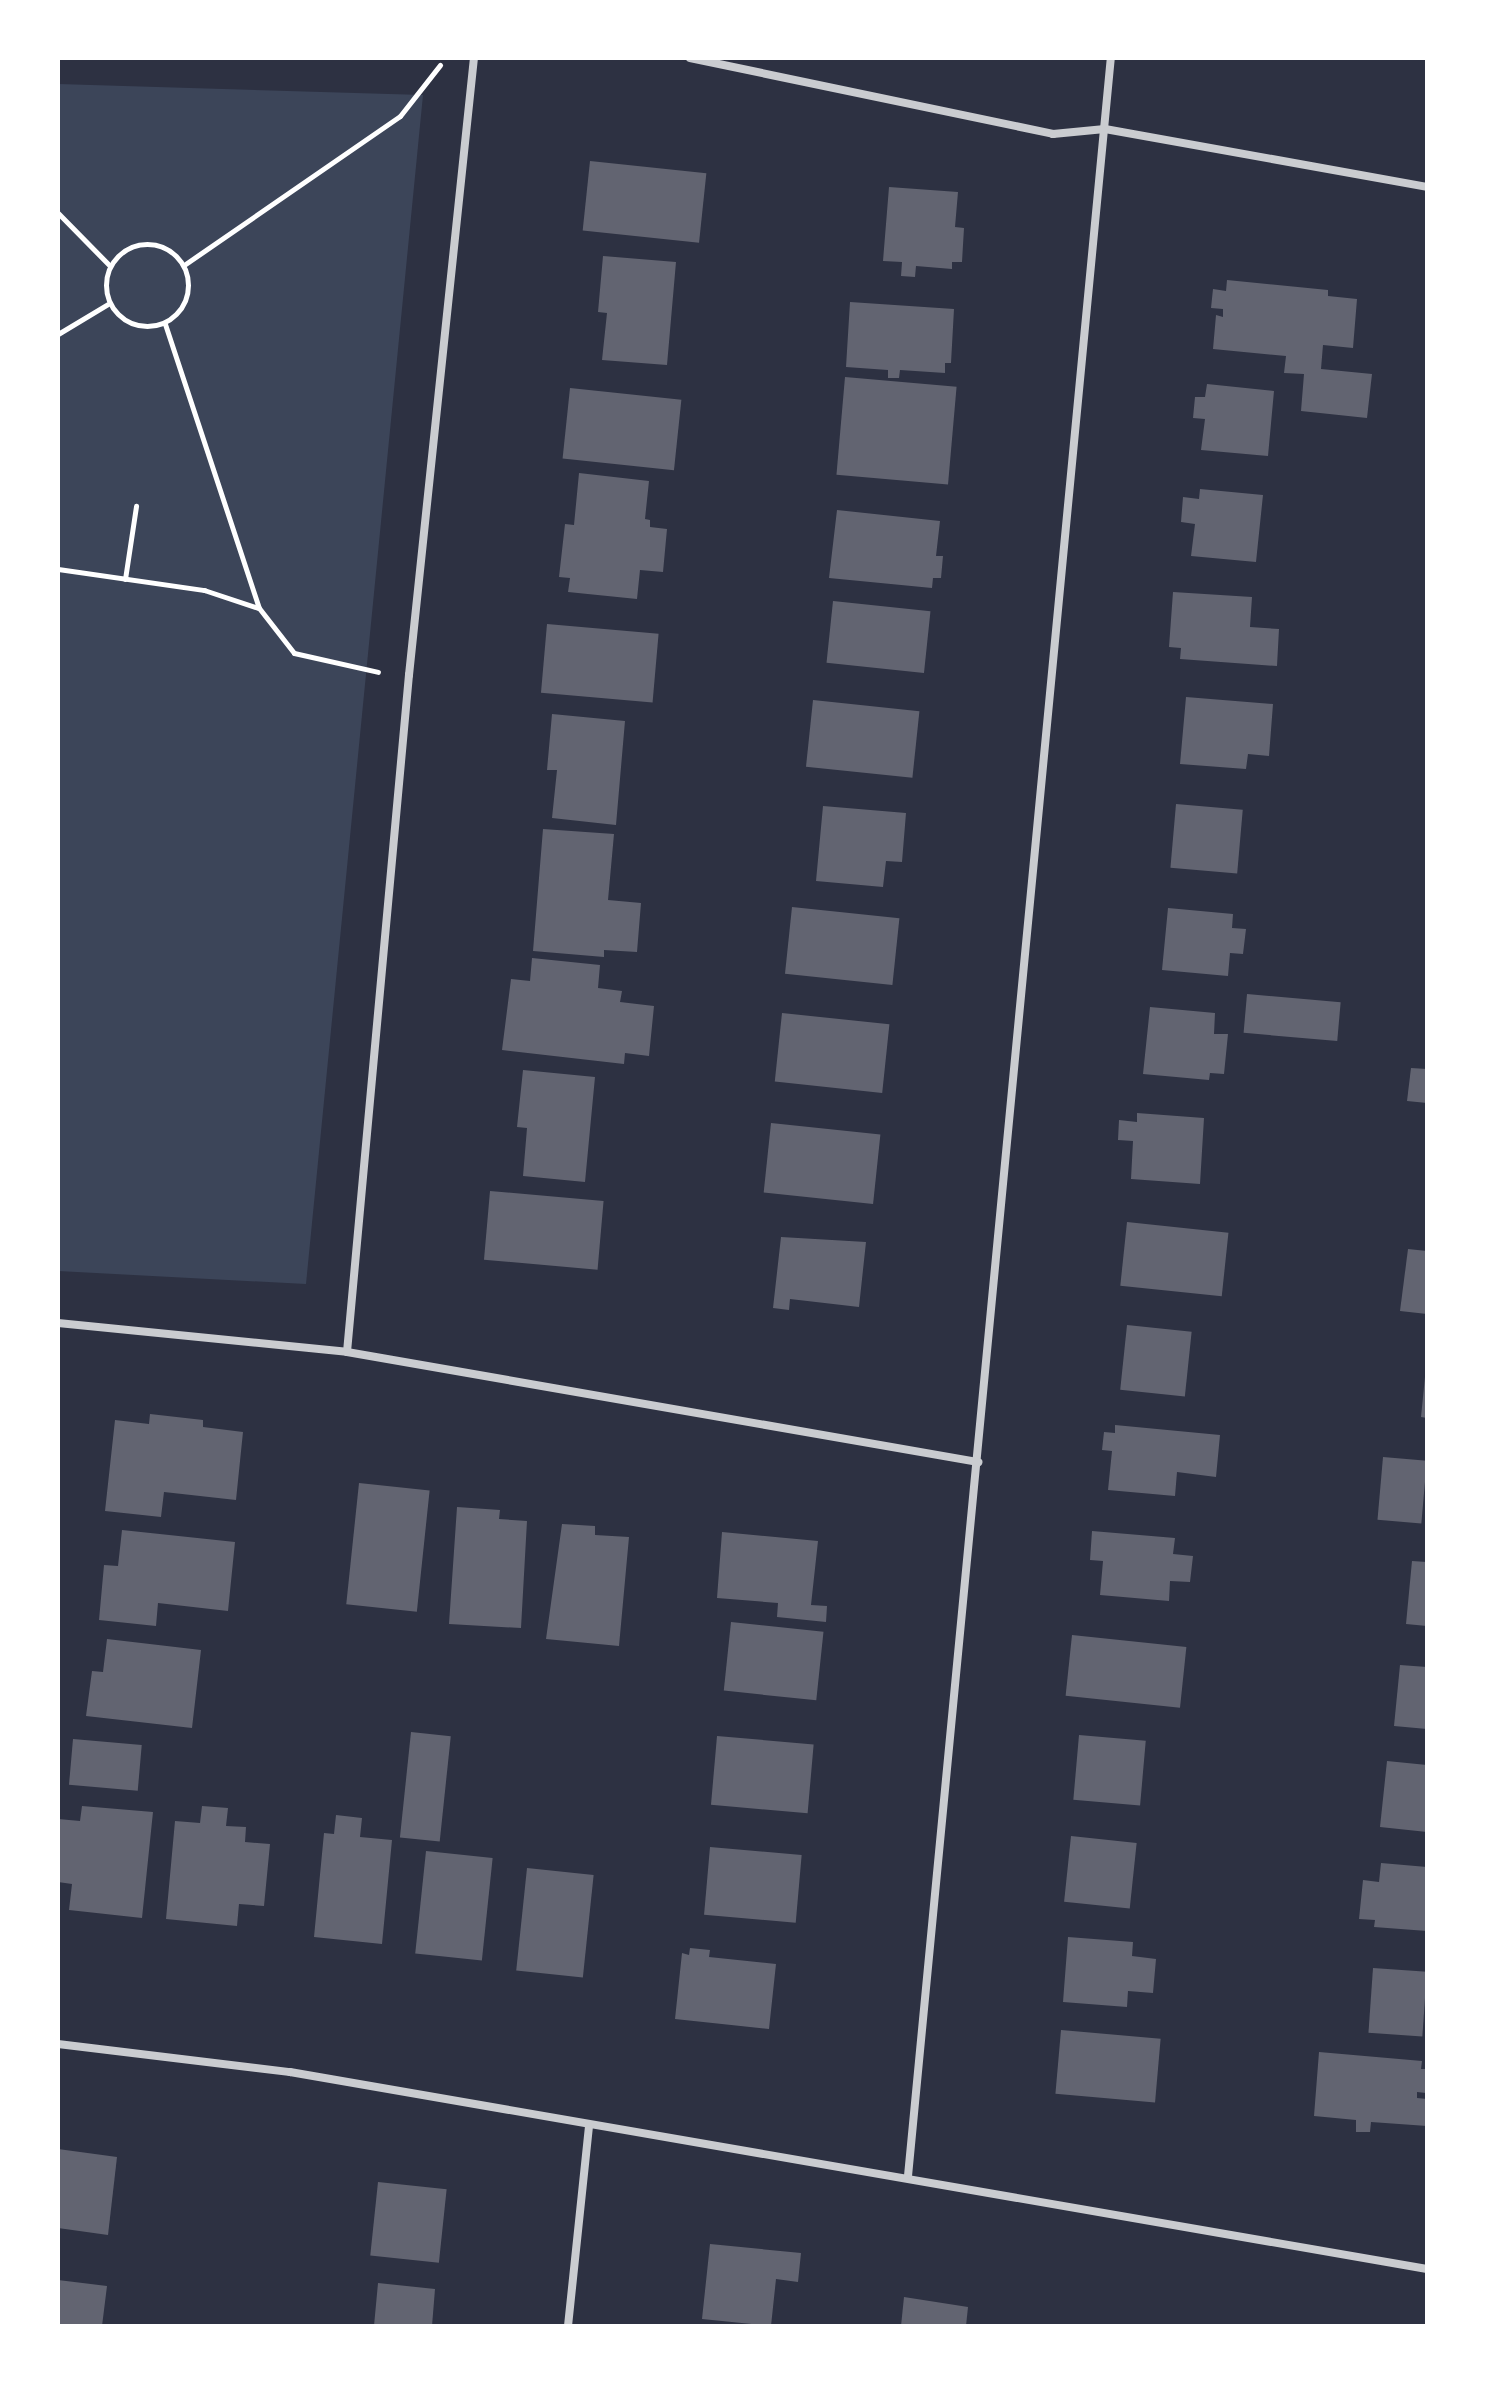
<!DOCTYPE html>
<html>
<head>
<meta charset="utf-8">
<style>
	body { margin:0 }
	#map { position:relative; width:1485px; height:2384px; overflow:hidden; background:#2d3142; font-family:Lato,sans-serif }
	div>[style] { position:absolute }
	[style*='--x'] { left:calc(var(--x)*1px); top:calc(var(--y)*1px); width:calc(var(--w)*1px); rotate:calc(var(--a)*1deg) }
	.green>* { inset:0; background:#3c4559 }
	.building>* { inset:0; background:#626471; transform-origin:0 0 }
	.path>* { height:5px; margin:-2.5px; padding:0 2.5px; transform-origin:2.5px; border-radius:2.5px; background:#fff }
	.path>.ring { margin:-2.5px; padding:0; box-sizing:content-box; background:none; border:5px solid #fff; border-radius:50% }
	.minor>* { height:8px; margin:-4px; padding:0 4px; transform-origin:4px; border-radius:4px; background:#caccd0 }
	span { translate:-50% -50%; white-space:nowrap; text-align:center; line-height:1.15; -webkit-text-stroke:6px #fff; paint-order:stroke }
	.frame { position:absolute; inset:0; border:60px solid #fff; pointer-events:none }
</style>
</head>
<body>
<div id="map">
	<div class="green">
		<div style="clip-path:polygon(58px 84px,423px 95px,306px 1284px,58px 1271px)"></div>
	</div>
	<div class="building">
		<div style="left:590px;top:161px;width:117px;height:70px;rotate:6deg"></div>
		<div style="clip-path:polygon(889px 187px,958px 192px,955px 227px,964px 228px,962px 262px,952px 262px,952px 269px,916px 266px,915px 277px,901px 276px,902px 262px,883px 261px)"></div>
		<div style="clip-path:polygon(603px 256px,676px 262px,667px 365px,602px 360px,607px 313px,598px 312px)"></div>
		<div style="clip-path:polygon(1227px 280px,1328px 290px,1328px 296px,1357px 299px,1353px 348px,1323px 345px,1321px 369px,1372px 374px,1367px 418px,1301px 411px,1304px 374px,1284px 373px,1286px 356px,1213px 349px,1216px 315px,1223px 317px,1223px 309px,1211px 308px,1213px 289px,1226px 291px)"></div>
		<div style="clip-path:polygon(850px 302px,954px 309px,951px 363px,945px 363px,945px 373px,900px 370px,899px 378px,888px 378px,888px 370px,846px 367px)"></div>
		<div style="left:845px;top:377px;width:112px;height:98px;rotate:5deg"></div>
		<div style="clip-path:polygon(1207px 384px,1274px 391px,1268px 456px,1201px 450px,1205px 419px,1193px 418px,1195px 397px,1205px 397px)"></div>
		<div style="left:570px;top:388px;width:112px;height:71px;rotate:6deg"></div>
		<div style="clip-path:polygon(579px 473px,649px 481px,645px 519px,650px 520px,650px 527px,667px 529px,663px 572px,640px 570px,637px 599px,568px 592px,570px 578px,559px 577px,565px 524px,574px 525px)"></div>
		<div style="clip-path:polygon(1200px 489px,1263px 495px,1256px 562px,1191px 556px,1195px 524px,1181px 522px,1183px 497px,1199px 499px)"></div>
		<div style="clip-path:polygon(837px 510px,940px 521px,936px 556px,943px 556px,941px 578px,933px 578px,932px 588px,829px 578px)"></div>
		<div style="clip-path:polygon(1173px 592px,1252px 597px,1250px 627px,1279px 629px,1277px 666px,1180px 659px,1181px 648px,1169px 647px)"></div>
		<div style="left:833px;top:601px;width:98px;height:62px;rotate:6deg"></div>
		<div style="left:547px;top:624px;width:112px;height:69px;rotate:5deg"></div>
		<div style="clip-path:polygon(1186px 697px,1273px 704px,1269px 756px,1248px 754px,1246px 769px,1180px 764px)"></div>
		<div style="left:813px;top:700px;width:107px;height:67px;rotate:6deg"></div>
		<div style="clip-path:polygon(552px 714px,625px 721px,616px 825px,552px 818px,557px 770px,547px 770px)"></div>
		<div style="left:1176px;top:804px;width:67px;height:64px;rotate:5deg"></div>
		<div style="clip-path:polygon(823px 806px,906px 813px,902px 862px,886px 861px,883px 887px,816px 881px)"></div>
		<div style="clip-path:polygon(543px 829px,614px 834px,608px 900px,641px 903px,637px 952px,604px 950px,604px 957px,533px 951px)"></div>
		<div style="left:792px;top:907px;width:108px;height:67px;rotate:6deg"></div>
		<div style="clip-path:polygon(1168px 908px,1233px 914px,1232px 928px,1246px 929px,1243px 954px,1230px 953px,1228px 976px,1162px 970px)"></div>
		<div style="clip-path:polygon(532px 958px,600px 965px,598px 988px,622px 991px,620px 1002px,654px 1006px,649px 1056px,625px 1053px,624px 1064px,502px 1050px,511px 979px,530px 981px)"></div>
		<div style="left:1247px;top:994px;width:94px;height:39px;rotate:5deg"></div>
		<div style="clip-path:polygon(1150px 1007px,1215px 1013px,1214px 1034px,1228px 1034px,1224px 1074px,1210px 1073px,1209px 1080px,1143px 1074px)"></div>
		<div style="left:782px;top:1013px;width:108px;height:69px;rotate:6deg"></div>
		<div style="clip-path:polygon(1411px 1068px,1427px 1069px,1427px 1103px,1407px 1101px)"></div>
		<div style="clip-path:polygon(523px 1070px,595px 1077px,585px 1182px,523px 1176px,527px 1128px,517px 1127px)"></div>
		<div style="clip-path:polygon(1137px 1113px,1204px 1118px,1200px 1184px,1131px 1179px,1133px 1141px,1118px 1140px,1119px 1120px,1137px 1122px)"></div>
		<div style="left:771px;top:1123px;width:110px;height:70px;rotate:6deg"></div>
		<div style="left:490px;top:1191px;width:114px;height:69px;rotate:5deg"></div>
		<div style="left:1127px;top:1222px;width:102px;height:64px;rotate:6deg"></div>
		<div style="clip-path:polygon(781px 1237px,866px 1242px,859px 1307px,790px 1299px,789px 1310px,773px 1308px)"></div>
		<div style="clip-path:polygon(1408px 1249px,1427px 1251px,1427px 1314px,1400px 1311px)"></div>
		<div style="left:1127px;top:1325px;width:65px;height:65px;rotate:6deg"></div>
		<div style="clip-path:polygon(1425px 1377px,1427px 1377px,1427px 1418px,1421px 1417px)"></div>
		<div style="clip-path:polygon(150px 1414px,203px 1420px,203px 1427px,243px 1432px,236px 1500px,164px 1492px,161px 1517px,105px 1511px,115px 1420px,149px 1424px)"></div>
		<div style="clip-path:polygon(1115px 1425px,1220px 1435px,1216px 1477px,1177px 1472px,1175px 1496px,1108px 1490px,1112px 1451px,1102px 1450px,1104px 1432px,1115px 1433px)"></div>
		<div style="left:1383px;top:1457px;width:44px;height:63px;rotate:5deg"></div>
		<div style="left:359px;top:1483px;width:71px;height:122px;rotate:6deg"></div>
		<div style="clip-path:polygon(457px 1507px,500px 1510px,499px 1519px,527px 1521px,521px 1628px,449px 1624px)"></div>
		<div style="clip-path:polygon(562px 1524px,595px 1526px,595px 1535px,629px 1537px,619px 1646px,546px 1639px)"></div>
		<div style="clip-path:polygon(122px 1530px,235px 1542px,228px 1611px,158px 1603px,156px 1626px,99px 1620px,104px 1565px,118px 1566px)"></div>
		<div style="clip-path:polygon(1092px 1531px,1175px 1538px,1173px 1554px,1193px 1556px,1190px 1582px,1170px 1581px,1169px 1601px,1100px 1595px,1103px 1561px,1090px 1560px)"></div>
		<div style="clip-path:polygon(722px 1532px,818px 1541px,811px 1605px,827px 1606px,826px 1622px,777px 1617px,778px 1603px,717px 1598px)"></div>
		<div style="clip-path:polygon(1412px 1561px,1427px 1562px,1427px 1626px,1406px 1624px)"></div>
		<div style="left:731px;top:1622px;width:93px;height:69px;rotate:6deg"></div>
		<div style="left:1072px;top:1635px;width:115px;height:61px;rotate:6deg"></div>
		<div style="clip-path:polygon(107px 1639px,201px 1650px,192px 1728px,86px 1716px,92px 1671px,103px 1672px)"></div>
		<div style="clip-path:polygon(1400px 1665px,1427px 1667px,1427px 1729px,1394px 1726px)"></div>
		<div style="left:411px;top:1732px;width:40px;height:106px;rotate:6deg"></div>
		<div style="left:1079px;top:1735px;width:67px;height:65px;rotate:5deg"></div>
		<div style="left:717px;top:1736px;width:97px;height:69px;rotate:5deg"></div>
		<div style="left:73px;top:1739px;width:69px;height:46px;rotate:5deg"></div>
		<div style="clip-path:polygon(1387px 1761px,1427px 1765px,1427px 1832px,1380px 1827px)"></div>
		<div style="clip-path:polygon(82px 1806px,153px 1812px,142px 1918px,69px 1910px,72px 1884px,58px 1882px,58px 1819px,80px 1821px)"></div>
		<div style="clip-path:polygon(202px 1806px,228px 1808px,226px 1826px,246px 1827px,245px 1842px,270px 1844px,264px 1906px,239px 1904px,237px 1926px,166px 1919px,175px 1821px,200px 1823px)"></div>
		<div style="clip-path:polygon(336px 1815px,362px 1818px,360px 1837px,392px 1840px,382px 1944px,314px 1937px,324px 1833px,334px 1834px)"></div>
		<div style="left:1071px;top:1836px;width:66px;height:66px;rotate:6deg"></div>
		<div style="left:710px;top:1847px;width:92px;height:68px;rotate:5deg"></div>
		<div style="left:426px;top:1851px;width:67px;height:103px;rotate:6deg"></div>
		<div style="clip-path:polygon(1381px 1863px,1427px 1867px,1427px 1931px,1374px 1927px,1375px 1920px,1359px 1919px,1363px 1880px,1379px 1882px)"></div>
		<div style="left:527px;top:1868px;width:67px;height:103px;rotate:6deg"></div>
		<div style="clip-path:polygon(1068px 1937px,1133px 1942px,1132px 1956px,1156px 1959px,1153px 1993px,1128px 1991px,1127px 2007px,1063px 2002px)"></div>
		<div style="clip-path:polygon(690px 1948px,710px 1950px,709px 1957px,776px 1964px,769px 2029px,675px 2019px,682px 1953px,689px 1955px)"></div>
		<div style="left:1373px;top:1968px;width:54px;height:65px;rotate:4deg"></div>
		<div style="left:1061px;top:2030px;width:100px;height:64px;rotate:5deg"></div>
		<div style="clip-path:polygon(1319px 2052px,1422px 2061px,1421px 2069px,1427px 2069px,1426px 2093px,1417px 2092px,1417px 2098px,1427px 2099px,1427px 2126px,1371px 2122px,1370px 2132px,1356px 2132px,1356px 2120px,1314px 2116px)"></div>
		<div style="clip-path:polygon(58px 2149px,117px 2157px,108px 2235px,58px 2228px)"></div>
		<div style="left:378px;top:2182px;width:69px;height:74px;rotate:6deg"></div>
		<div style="clip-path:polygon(710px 2244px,801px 2253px,798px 2282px,776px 2279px,771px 2326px,702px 2319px)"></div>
		<div style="clip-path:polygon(58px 2280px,107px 2286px,102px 2326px,58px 2326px)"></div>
		<div style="clip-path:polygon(378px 2283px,435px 2289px,432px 2326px,374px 2326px)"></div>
		<div style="clip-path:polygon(904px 2297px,968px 2307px,966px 2326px,901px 2326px)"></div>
	</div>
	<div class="path">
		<div style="--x:58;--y:213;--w:74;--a:45.5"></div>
		<div class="ring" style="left:106px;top:244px;width:77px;height:77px"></div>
		<div style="--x:184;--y:265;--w:262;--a:-34.6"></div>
		<div style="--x:400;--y:116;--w:65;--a:-51.9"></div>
		<div style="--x:165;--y:324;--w:299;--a:71.7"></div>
		<div style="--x:259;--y:608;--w:57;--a:52.1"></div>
		<div style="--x:294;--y:653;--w:86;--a:12.7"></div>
		<div style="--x:58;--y:334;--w:58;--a:-31"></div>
		<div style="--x:58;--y:569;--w:148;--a:8.2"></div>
		<div style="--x:204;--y:590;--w:57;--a:18.4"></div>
		<div style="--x:125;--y:579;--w:74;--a:-81.4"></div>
	</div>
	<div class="minor">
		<div style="--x:690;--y:58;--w:371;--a:11.8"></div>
		<div style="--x:1053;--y:134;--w:52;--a:-5.5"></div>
		<div style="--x:1105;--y:129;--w:327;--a:10.2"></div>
		<div style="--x:58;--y:1323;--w:290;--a:5.7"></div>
		<div style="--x:347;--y:1352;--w:641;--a:9.89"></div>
		<div style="--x:347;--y:1352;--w:680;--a:-84.77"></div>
		<div style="--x:409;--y:675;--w:620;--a:-83.99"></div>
		<div style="--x:58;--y:2044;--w:234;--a:6.9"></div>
		<div style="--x:290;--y:2072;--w:1154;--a:9.83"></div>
		<div style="--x:908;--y:2176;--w:2128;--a:-84.53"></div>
		<div style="--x:568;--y:2326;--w:202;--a:-84"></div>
	</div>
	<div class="frame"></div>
</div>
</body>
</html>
